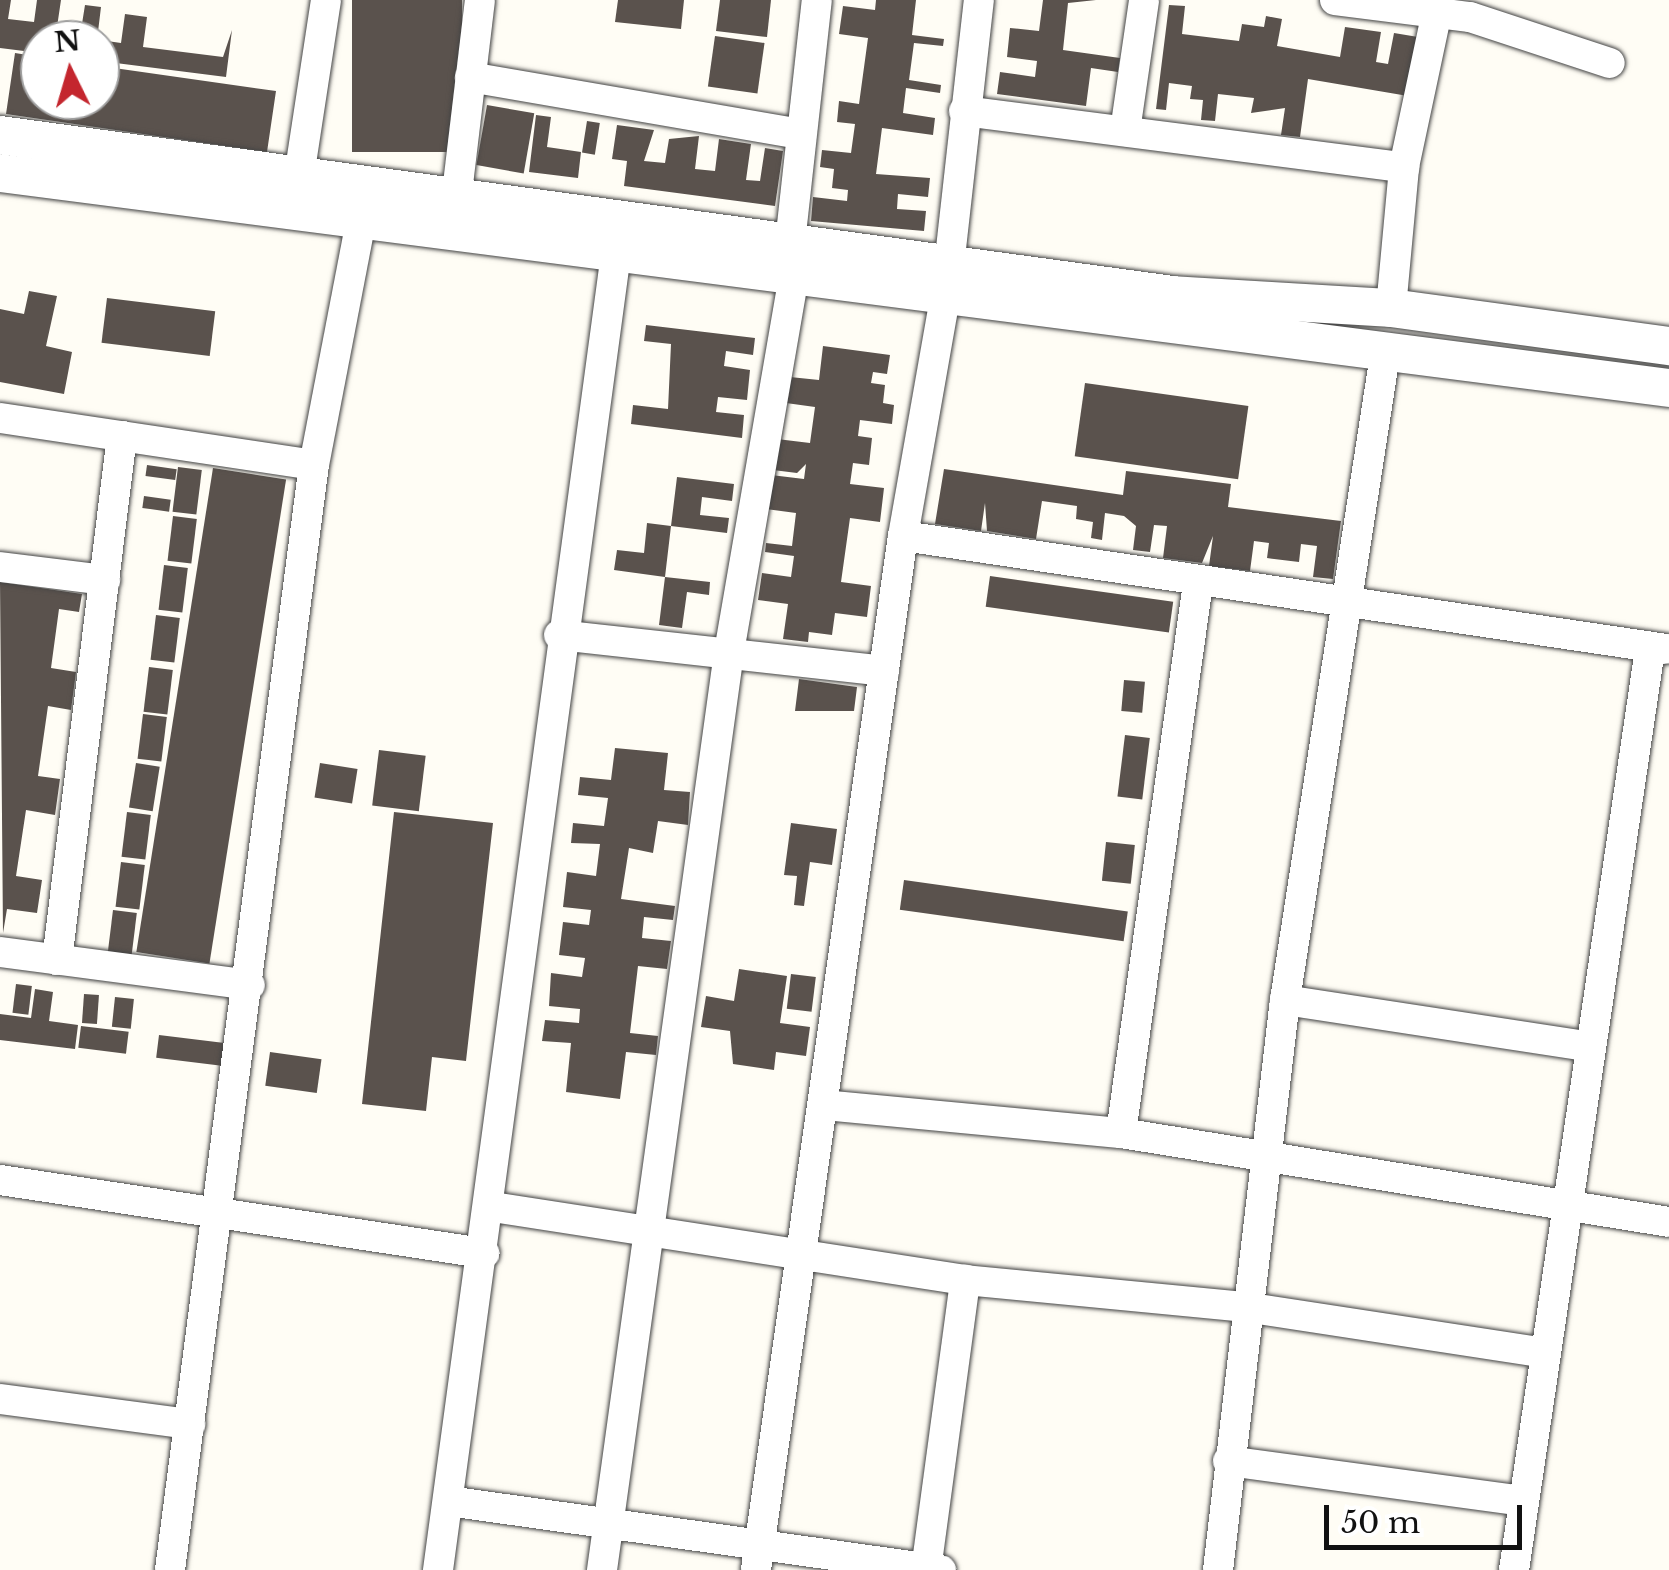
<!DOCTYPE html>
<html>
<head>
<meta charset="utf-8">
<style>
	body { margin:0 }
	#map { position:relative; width:1669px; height:1570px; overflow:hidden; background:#fffdf5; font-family:"Libre Baskerville",serif }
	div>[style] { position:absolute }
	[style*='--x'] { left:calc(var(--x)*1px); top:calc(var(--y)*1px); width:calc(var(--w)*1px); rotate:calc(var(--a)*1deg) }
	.building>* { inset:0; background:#5a524d; transform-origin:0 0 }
	.roads { filter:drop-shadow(0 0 2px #444) drop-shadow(0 0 2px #444) }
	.minor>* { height:30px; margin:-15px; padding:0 15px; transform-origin:15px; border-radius:15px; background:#fff }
	.tertiary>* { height:38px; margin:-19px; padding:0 19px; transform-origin:19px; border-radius:19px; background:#fff }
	span { translate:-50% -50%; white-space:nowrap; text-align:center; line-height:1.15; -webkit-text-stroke:10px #fff; paint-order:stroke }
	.north { position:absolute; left:20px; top:20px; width:100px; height:100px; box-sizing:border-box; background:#fff; border:2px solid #a0a0a0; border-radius:50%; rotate:355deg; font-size:28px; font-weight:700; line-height:40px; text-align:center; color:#111 }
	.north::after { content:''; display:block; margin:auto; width:35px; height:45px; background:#c4262e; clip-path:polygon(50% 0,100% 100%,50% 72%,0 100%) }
	.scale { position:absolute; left:1324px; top:1505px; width:198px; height:45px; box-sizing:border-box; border:5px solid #111; border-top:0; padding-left:12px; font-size:30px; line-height:35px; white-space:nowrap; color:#111; -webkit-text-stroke:8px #fff; paint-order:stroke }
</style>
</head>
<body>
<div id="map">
	<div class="building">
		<div style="clip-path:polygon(0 0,11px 0,8px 19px,34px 22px,37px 0,61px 0,57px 27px,81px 30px,85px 5px,101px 7px,97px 40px,40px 40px,40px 53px,0 48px)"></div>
		<div style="left:352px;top:0;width:110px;height:152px"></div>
		<div style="clip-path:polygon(618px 0,684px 0,681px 29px,615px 22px)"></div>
		<div style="clip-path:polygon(720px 0,771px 0,767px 37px,716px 31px)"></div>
		<div style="clip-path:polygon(876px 0,916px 0,912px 35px,944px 39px,943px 46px,914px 43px,909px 80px,941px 85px,940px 93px,906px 88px,903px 113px,935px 118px,933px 135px,882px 128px,876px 174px,930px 178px,928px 197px,898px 194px,897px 209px,926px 211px,924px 231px,811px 221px,813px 197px,847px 201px,848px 190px,832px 188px,834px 169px,820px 167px,822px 150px,851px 153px,855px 124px,837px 122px,839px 101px,859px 104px,868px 38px,839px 34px,843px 6px,875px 10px)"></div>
		<div style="clip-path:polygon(1043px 0,1096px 0,1068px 3px,1063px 50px,1120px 58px,1118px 72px,1091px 68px,1086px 106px,997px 94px,1000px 72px,1035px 77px,1037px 61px,1007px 57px,1010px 28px,1039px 31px)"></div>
		<div style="clip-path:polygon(1169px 5px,1185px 6px,1182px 34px,1239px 41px,1242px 24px,1264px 27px,1266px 16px,1282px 19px,1277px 46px,1340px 57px,1345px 27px,1381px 32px,1376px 62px,1388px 64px,1394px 33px,1418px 37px,1408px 96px,1308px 79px,1300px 137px,1281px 135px,1285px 108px,1251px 113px,1254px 98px,1218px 94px,1215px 121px,1201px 120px,1203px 100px,1190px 99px,1192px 86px,1169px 83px,1166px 110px,1156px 109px)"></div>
		<div style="clip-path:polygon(125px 14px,147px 17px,143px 47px,223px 57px,232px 30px,226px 77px,100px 61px,100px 40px,121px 43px)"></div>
		<div style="left:715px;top:36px;width:50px;height:51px;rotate:8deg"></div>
		<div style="clip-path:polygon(15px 53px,40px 57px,40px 100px,100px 100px,100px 66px,276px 91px,267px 152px,6px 114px)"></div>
		<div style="left:487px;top:105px;width:48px;height:61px;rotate:10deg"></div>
		<div style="clip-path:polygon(536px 115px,551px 117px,547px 147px,581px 152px,578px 178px,529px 172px)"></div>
		<div style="left:587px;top:121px;width:13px;height:32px;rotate:9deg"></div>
		<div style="clip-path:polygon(617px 125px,654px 130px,644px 161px,665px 163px,669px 139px,699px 136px,695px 169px,715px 171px,719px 139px,751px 144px,746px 180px,760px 181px,765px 148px,783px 151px,775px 206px,624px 186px,627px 161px,612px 159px)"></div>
		<div style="clip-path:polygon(29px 291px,57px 296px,46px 346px,72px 352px,64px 394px,0 382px,0 309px,24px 314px)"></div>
		<div style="left:107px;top:298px;width:109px;height:45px;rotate:7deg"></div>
		<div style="clip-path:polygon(646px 325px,755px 338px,753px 355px,726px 351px,724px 366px,750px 370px,747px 400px,718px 397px,716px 412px,744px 415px,742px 438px,631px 424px,633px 405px,668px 409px,671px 344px,644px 341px)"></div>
		<div style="clip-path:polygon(823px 346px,890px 355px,887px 374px,873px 372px,871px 383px,885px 385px,883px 403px,894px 405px,892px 424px,860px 420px,858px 436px,872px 438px,869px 465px,853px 463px,850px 484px,884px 488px,880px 522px,850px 518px,841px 582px,871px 586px,867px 617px,835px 613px,832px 635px,809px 632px,808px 642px,783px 639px,788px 604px,758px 600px,762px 573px,791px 577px,794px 556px,765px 552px,766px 543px,792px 546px,796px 513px,766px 509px,771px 475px,804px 479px,806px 464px,797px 473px,773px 470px,777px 439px,810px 443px,815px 407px,786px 403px,790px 377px,819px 380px)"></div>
		<div style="left:1085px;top:383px;width:165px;height:74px;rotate:8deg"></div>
		<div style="left:147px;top:465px;width:30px;height:11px;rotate:8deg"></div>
		<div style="left:178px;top:467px;width:24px;height:45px;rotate:7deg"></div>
		<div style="left:213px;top:468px;width:74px;height:490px;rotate:9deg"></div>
		<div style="clip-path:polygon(944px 469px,1123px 495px,1126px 471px,1231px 484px,1228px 507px,1341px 521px,1333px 579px,1313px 577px,1317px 546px,1301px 544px,1299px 562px,1267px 558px,1269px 543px,1254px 541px,1250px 571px,1209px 566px,1213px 536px,1202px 563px,1163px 558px,1167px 526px,1154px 525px,1150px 552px,1133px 550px,1136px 526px,1124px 516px,1105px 513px,1102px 540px,1091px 538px,1093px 522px,1076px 519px,1077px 506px,1042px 501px,1036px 539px,987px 531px,985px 503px,981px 531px,935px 524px)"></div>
		<div style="clip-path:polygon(677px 477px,734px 484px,732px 501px,702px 497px,700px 515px,729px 518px,727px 533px,671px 526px)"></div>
		<div style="left:144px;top:496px;width:27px;height:12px;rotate:8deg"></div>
		<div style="left:173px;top:516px;width:24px;height:45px;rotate:7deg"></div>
		<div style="clip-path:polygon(647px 523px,671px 526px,665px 577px,614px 570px,617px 550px,644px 553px)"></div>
		<div style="left:164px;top:565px;width:24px;height:45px;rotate:7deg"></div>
		<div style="left:990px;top:576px;width:185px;height:31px;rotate:8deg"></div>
		<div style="clip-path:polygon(665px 577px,710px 582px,709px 595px,687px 592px,682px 628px,659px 625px)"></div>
		<div style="clip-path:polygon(0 582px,82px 594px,79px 612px,59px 609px,51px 668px,76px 672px,71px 710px,48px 706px,38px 776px,60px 779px,55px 815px,26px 810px,16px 876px,42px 880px,37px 913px,7px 909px,3px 933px)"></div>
		<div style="left:156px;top:615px;width:24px;height:45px;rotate:7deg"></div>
		<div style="left:149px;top:667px;width:24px;height:45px;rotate:7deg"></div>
		<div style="clip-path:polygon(799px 679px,857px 687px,854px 711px,795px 711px)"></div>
		<div style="left:1124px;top:680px;width:21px;height:31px;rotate:5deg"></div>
		<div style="left:143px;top:714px;width:24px;height:45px;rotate:7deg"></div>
		<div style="left:1125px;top:735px;width:25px;height:62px;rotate:7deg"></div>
		<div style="clip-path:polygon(615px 748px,668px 753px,664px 790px,690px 792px,688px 825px,658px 821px,653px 853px,629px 848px,621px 899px,675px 906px,673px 920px,644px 917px,642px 938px,671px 941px,667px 969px,638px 966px,630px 1033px,658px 1036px,656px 1055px,626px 1052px,620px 1099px,566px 1092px,571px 1043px,542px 1041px,545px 1020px,579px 1023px,580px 1009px,549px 1006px,551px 973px,582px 977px,585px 958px,559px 955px,563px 922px,589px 925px,591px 910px,563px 907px,567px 872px,596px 876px,600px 844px,571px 843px,573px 823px,604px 826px,608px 798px,578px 795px,580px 777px,611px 780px)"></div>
		<div style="left:379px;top:750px;width:47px;height:56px;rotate:7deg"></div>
		<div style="left:136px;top:763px;width:24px;height:45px;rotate:9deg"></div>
		<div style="left:320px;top:763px;width:38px;height:35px;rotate:9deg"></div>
		<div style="left:127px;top:812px;width:24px;height:45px;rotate:7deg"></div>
		<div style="clip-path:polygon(394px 812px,493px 823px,466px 1061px,432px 1057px,426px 1111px,362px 1104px)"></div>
		<div style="clip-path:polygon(791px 823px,837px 829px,832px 865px,810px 862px,804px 906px,794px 905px,797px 876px,784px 875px)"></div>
		<div style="left:1106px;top:842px;width:29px;height:39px;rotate:6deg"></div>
		<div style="left:121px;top:862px;width:24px;height:45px;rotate:7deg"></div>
		<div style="left:904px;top:880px;width:226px;height:30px;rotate:8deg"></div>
		<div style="left:113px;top:910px;width:24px;height:45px;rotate:7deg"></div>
		<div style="clip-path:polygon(739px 969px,787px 976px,780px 1023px,810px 1027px,806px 1056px,776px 1052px,774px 1070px,733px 1064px,730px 1031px,701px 1027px,706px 996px,734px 1001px)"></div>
		<div style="left:791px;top:974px;width:25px;height:35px;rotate:7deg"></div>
		<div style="left:16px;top:984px;width:16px;height:29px;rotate:7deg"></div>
		<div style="clip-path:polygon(35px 989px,53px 992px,49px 1021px,78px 1025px,75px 1049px,0 1040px,0 1014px,31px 1018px)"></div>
		<div style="left:84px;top:994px;width:15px;height:29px;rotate:4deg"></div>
		<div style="left:115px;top:997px;width:19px;height:30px;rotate:6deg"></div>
		<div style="left:81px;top:1026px;width:48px;height:22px;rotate:7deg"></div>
		<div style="left:159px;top:1035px;width:70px;height:23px;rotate:7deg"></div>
		<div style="left:270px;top:1052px;width:52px;height:34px;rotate:8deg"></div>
	</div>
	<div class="roads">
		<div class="minor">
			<div style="--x:1335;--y:0;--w:136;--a:7.2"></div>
			<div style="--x:1470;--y:17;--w:147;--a:18.2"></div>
			<div style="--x:470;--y:77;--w:334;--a:9.8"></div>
			<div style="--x:964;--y:111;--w:444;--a:7.3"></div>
			<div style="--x:1125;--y:131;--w:132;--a:-81.7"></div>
			<div style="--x:298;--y:183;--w:185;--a:-81.3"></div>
			<div style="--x:456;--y:201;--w:202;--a:-83.2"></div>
			<div style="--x:790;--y:243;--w:244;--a:-83.7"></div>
			<div style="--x:1391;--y:308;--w:142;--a:-84.7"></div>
			<div style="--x:1404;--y:167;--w:158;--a:-78"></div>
			<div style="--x:0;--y:418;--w:317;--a:8.5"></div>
			<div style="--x:903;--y:536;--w:771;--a:8.42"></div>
			<div style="--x:0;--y:567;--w:106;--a:7.1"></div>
			<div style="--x:559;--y:635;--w:327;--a:6.3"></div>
			<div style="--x:0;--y:952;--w:252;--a:7.5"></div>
			<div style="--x:57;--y:960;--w:528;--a:-82.93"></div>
			<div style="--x:1285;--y:1000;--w:304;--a:8.7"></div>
			<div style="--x:824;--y:1105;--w:298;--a:5.4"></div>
			<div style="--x:1121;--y:1133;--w:555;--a:9.22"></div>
			<div style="--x:1121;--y:1133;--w:555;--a:-82.03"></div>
			<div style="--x:0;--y:1180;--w:490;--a:8.6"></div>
			<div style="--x:493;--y:1207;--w:478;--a:8.8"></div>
			<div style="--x:965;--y:1280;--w:281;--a:5.5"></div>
			<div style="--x:1245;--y:1307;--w:304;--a:8.7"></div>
			<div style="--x:0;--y:1399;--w:192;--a:7.5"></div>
			<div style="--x:1228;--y:1461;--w:297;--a:7.7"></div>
			<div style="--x:448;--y:1501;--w:498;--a:8"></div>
			<div style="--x:170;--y:1570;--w:1114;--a:-82.58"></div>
			<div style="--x:314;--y:465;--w:248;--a:-79.1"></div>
			<div style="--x:438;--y:1570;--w:1328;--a:-82.3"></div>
			<div style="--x:602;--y:1570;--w:927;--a:-82.12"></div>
			<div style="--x:729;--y:652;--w:383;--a:-80.2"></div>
			<div style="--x:756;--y:1570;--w:1044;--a:-81.91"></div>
			<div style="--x:903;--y:536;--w:247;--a:-80"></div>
			<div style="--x:946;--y:293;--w:295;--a:-83.6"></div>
			<div style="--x:926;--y:1570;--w:293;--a:-82.3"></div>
			<div style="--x:1218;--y:1570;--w:574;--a:-83.3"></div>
			<div style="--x:1285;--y:1000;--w:653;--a:-81.19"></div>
			<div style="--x:1514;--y:1570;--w:931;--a:-81.6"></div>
		</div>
		<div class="tertiary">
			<div style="--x:0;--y:135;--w:1183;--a:7.77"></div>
			<div style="--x:1172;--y:295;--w:219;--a:3.4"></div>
			<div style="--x:1391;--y:308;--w:281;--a:7.8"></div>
			<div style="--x:0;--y:173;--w:1683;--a:7.34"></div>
		</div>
	</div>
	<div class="north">N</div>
	<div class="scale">50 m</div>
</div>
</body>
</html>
